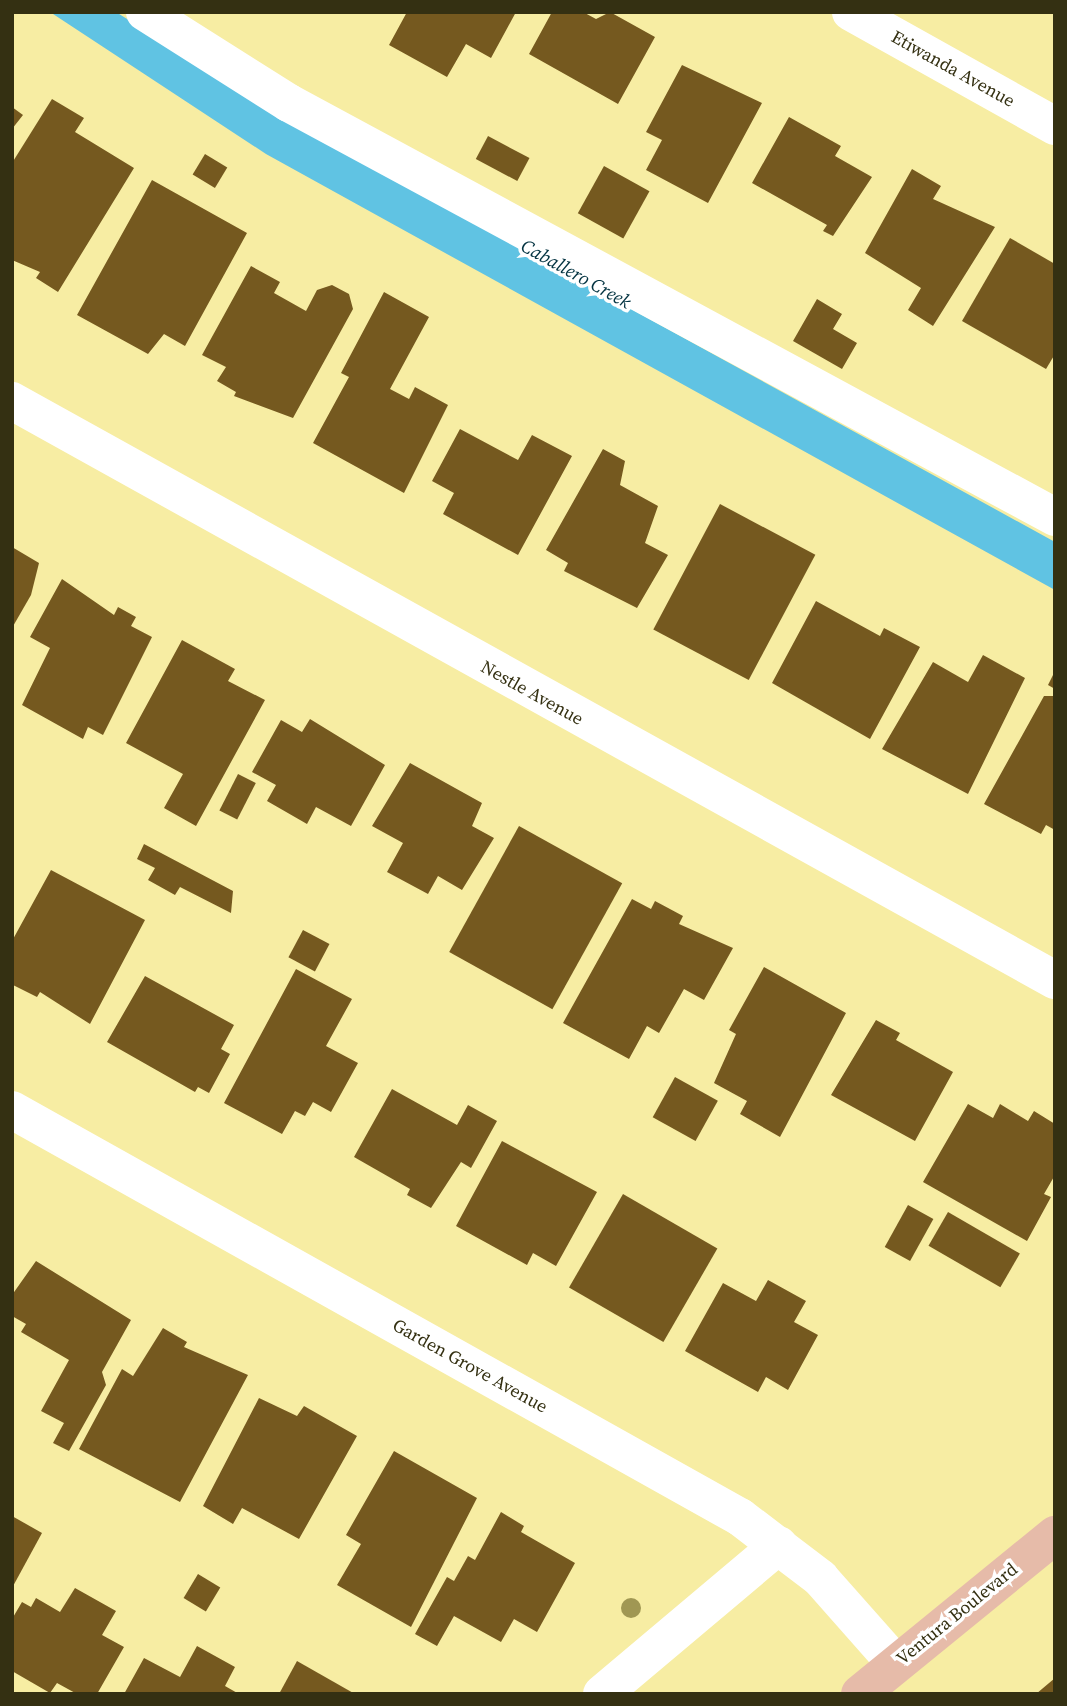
<!DOCTYPE html>
<html>
<head>
<meta charset="utf-8">
<style>
	body { margin:0 }
	#map { position:relative; width:1067px; height:1706px; overflow:hidden; background:#f7eda3; font-family:"Source Serif 4",serif }
	div>[style] { position:absolute }
	[style*='--x'] { left:calc(var(--x)*1px); top:calc(var(--y)*1px); width:calc(var(--w)*1px); rotate:calc(var(--a)*1deg) }
	.water>* { inset:0; background:#60c3e3 }
	.building>* { inset:0; background:#75591f; transform-origin:0 0 }
	.minor>* { height:38px; margin:-19px; padding:0 19px; transform-origin:19px; border-radius:19px; background:#fff }
	.major>* { height:38px; margin:-19px; padding:0 19px; transform-origin:19px; border-radius:19px; background:#e6bba9 }
	.trees>* { width:20px; height:20px; margin:-10px; border-radius:50%; background:#a09753 }
	span { translate:-50% -50%; white-space:nowrap; text-align:center; line-height:1.15; -webkit-text-stroke:7px #fff; paint-order:stroke }
	.street-label { font-size:18px; color:#343012 }
	.water-label { font-size:19px; color:#033341; font-style:italic }
	.frame { position:absolute; inset:0; border:14px solid #343012; pointer-events:none }
</style>
</head>
<body>
<div id="map">
	<div class="water">
		<div style="clip-path:polygon(50px 12px,116px 12px,287px 120px,1055px 542px,1055px 590px,266px 154px)"></div>
	</div>
	<div class="building">
		<div style="clip-path:polygon(407px 12px,516px 12px,491px 58px,466px 44px,447px 77px,389px 45px)"></div>
		<div style="clip-path:polygon(552px 12px,583px 12px,596px 19px,610px 12px,655px 37px,618px 104px,529px 54px)"></div>
		<div style="clip-path:polygon(682px 65px,762px 103px,708px 203px,646px 170px,662px 140px,646px 132px)"></div>
		<div style="clip-path:polygon(52px 99px,84px 118px,75px 132px,134px 168px,58px 292px,36px 278px,40px 272px,12px 260px,12px 163px)"></div>
		<div style="clip-path:polygon(12px 107px,23px 115px,12px 129px)"></div>
		<div style="clip-path:polygon(789px 117px,841px 146px,835px 156px,872px 177px,833px 236px,823px 231px,827px 225px,752px 183px)"></div>
		<div style="left:488px;top:136px;width:47px;height:26px;rotate:28deg"></div>
		<div style="left:205px;top:154px;width:26px;height:24px;rotate:31deg"></div>
		<div style="left:604px;top:166px;width:52px;height:54px;rotate:29deg"></div>
		<div style="clip-path:polygon(912px 169px,941px 186px,933px 199px,995px 227px,933px 326px,908px 310px,921px 288px,865px 253px)"></div>
		<div style="clip-path:polygon(152px 180px,247px 233px,185px 346px,164px 334px,148px 354px,77px 315px)"></div>
		<div style="clip-path:polygon(1010px 238px,1055px 264px,1055px 354px,1046px 369px,962px 321px)"></div>
		<div style="clip-path:polygon(251px 266px,280px 282px,274px 293px,306px 311px,317px 290px,332px 285px,349px 294px,353px 309px,293px 418px,234px 396px,236px 392px,217px 381px,226px 367px,202px 355px)"></div>
		<div style="clip-path:polygon(384px 292px,429px 317px,390px 389px,409px 399px,415px 387px,448px 405px,404px 493px,313px 443px,349px 377px,341px 373px)"></div>
		<div style="clip-path:polygon(817px 299px,842px 314px,833px 329px,857px 343px,842px 369px,793px 341px)"></div>
		<div style="clip-path:polygon(460px 429px,518px 460px,532px 435px,572px 456px,518px 555px,443px 514px,454px 493px,432px 481px)"></div>
		<div style="clip-path:polygon(603px 449px,625px 461px,620px 485px,658px 506px,645px 543px,668px 555px,637px 608px,564px 571px,568px 563px,546px 550px)"></div>
		<div style="left:720px;top:504px;width:108px;height:142px;rotate:28deg"></div>
		<div style="clip-path:polygon(12px 547px,39px 563px,31px 595px,12px 628px)"></div>
		<div style="clip-path:polygon(62px 579px,114px 615px,118px 607px,136px 617px,131px 626px,152px 637px,103px 735px,88px 727px,83px 739px,22px 705px,50px 648px,30px 637px)"></div>
		<div style="clip-path:polygon(816px 601px,880px 636px,884px 628px,920px 647px,870px 739px,772px 683px)"></div>
		<div style="clip-path:polygon(182px 640px,235px 669px,228px 681px,265px 700px,196px 826px,164px 808px,183px 774px,126px 743px)"></div>
		<div style="clip-path:polygon(983px 655px,1025px 678px,968px 794px,882px 749px,933px 662px,968px 682px)"></div>
		<div style="clip-path:polygon(1055px 671px,1055px 689px,1048px 685px)"></div>
		<div style="clip-path:polygon(1044px 696px,1055px 696px,1055px 830px,1046px 825px,1041px 834px,984px 804px)"></div>
		<div style="clip-path:polygon(310px 719px,385px 765px,351px 826px,316px 807px,307px 824px,267px 801px,276px 785px,252px 772px,281px 720px,302px 732px)"></div>
		<div style="clip-path:polygon(410px 763px,482px 803px,472px 826px,494px 838px,462px 890px,438px 876px,428px 894px,387px 872px,403px 843px,372px 826px)"></div>
		<div style="left:238px;top:774px;width:20px;height:41px;rotate:27deg"></div>
		<div style="left:519px;top:826px;width:118px;height:144px;rotate:29deg"></div>
		<div style="clip-path:polygon(144px 844px,233px 891px,231px 913px,180px 887px,175px 895px,148px 880px,155px 868px,137px 859px)"></div>
		<div style="clip-path:polygon(51px 870px,145px 920px,90px 1024px,40px 992px,37px 997px,13px 985px,12px 941px)"></div>
		<div style="clip-path:polygon(632px 899px,651px 909px,655px 901px,683px 916px,679px 924px,733px 948px,704px 1000px,684px 989px,659px 1033px,647px 1026px,629px 1059px,563px 1023px)"></div>
		<div style="left:303px;top:930px;width:30px;height:31px;rotate:28deg"></div>
		<div style="clip-path:polygon(764px 967px,846px 1013px,780px 1137px,740px 1114px,747px 1101px,714px 1083px,736px 1034px,729px 1030px)"></div>
		<div style="clip-path:polygon(296px 969px,352px 999px,326px 1046px,358px 1063px,331px 1112px,313px 1102px,305px 1116px,295px 1111px,282px 1134px,224px 1103px)"></div>
		<div style="clip-path:polygon(145px 976px,234px 1025px,221px 1049px,230px 1054px,209px 1093px,198px 1087px,195px 1092px,107px 1042px)"></div>
		<div style="clip-path:polygon(876px 1020px,900px 1033px,896px 1040px,953px 1072px,915px 1141px,831px 1095px)"></div>
		<div style="left:675px;top:1077px;width:49px;height:46px;rotate:29deg"></div>
		<div style="clip-path:polygon(392px 1089px,457px 1125px,468px 1105px,497px 1121px,471px 1168px,461px 1162px,431px 1208px,407px 1195px,410px 1189px,354px 1157px)"></div>
		<div style="clip-path:polygon(968px 1104px,993px 1118px,1000px 1104px,1028px 1121px,1034px 1111px,1055px 1124px,1055px 1175px,1044px 1194px,1051px 1197px,1027px 1241px,923px 1182px)"></div>
		<div style="clip-path:polygon(502px 1141px,597px 1192px,556px 1266px,533px 1253px,527px 1265px,456px 1226px)"></div>
		<div style="left:623px;top:1194px;width:109px;height:108px;rotate:30deg"></div>
		<div style="left:908px;top:1205px;width:29px;height:48px;rotate:29deg"></div>
		<div style="left:948px;top:1212px;width:83px;height:39px;rotate:30deg"></div>
		<div style="clip-path:polygon(36px 1261px,131px 1320px,102px 1372px,106px 1385px,69px 1451px,53px 1443px,64px 1423px,41px 1411px,69px 1360px,21px 1332px,26px 1324px,12px 1316px,12px 1295px)"></div>
		<div style="clip-path:polygon(768px 1280px,806px 1301px,794px 1322px,818px 1335px,788px 1390px,766px 1377px,758px 1392px,685px 1351px,723px 1283px,756px 1301px)"></div>
		<div style="clip-path:polygon(163px 1328px,187px 1342px,184px 1347px,248px 1375px,180px 1502px,79px 1449px,122px 1369px,133px 1376px)"></div>
		<div style="clip-path:polygon(259px 1398px,297px 1416px,304px 1406px,357px 1436px,299px 1539px,242px 1508px,233px 1524px,203px 1506px)"></div>
		<div style="clip-path:polygon(394px 1451px,477px 1498px,411px 1627px,337px 1585px,361px 1544px,346px 1535px)"></div>
		<div style="clip-path:polygon(501px 1512px,524px 1526px,521px 1532px,575px 1563px,537px 1632px,514px 1619px,501px 1642px,454px 1616px,437px 1646px,415px 1634px,447px 1577px,454px 1581px,468px 1556px,475px 1560px)"></div>
		<div style="clip-path:polygon(12px 1516px,42px 1533px,12px 1588px)"></div>
		<div style="left:198px;top:1574px;width:26px;height:28px;rotate:31deg"></div>
		<div style="clip-path:polygon(75px 1588px,116px 1611px,102px 1635px,124px 1647px,97px 1694px,77px 1694px,57px 1683px,50px 1693px,12px 1671px,12px 1619px,22px 1602px,31px 1607px,36px 1598px,60px 1612px)"></div>
		<div style="clip-path:polygon(197px 1646px,235px 1667px,225px 1686px,239px 1694px,124px 1694px,144px 1658px,180px 1677px)"></div>
		<div style="clip-path:polygon(297px 1661px,355px 1694px,279px 1694px)"></div>
		<div style="clip-path:polygon(1055px 1678px,1055px 1694px,1036px 1694px)"></div>
	</div>
	<div class="minor">
		<div style="--x:145;--y:12;--w:170;--a:32.3"></div>
		<div style="--x:289;--y:103;--w:871;--a:28.39"></div>
		<div style="--x:851;--y:12;--w:234;--a:29.2"></div>
		<div style="--x:12;--y:401;--w:1193;--a:29.04"></div>
		<div style="--x:12;--y:1110;--w:834;--a:29.21"></div>
		<div style="--x:740;--y:1517;--w:101;--a:37.3"></div>
		<div style="--x:820;--y:1578;--w:115;--a:48.5"></div>
		<div style="--x:602;--y:1694;--w:231;--a:-40.1"></div>
	</div>
	<div class="major">
		<div style="--x:860;--y:1694;--w:252;--a:-39.2"></div>
	</div>
	<div class="trees">
		<div style="left:631px;top:1608px"></div>
	</div>
	<div class="street-label">
		<span style="left:953px;top:69px;rotate:29deg">Etiwanda Avenue</span>
		<span style="left:532px;top:693px;rotate:29deg">Nestle Avenue</span>
		<span style="left:470px;top:1366px;rotate:29deg">Garden Grove Avenue</span>
		<span style="left:957px;top:1614px;rotate:-39deg">Ventura Boulevard</span>
	</div>
	<div class="water-label">
		<span style="left:576px;top:274px;rotate:29deg">Caballero Creek</span>
	</div>
	<div class="frame"></div>
</div>
</body>
</html>
